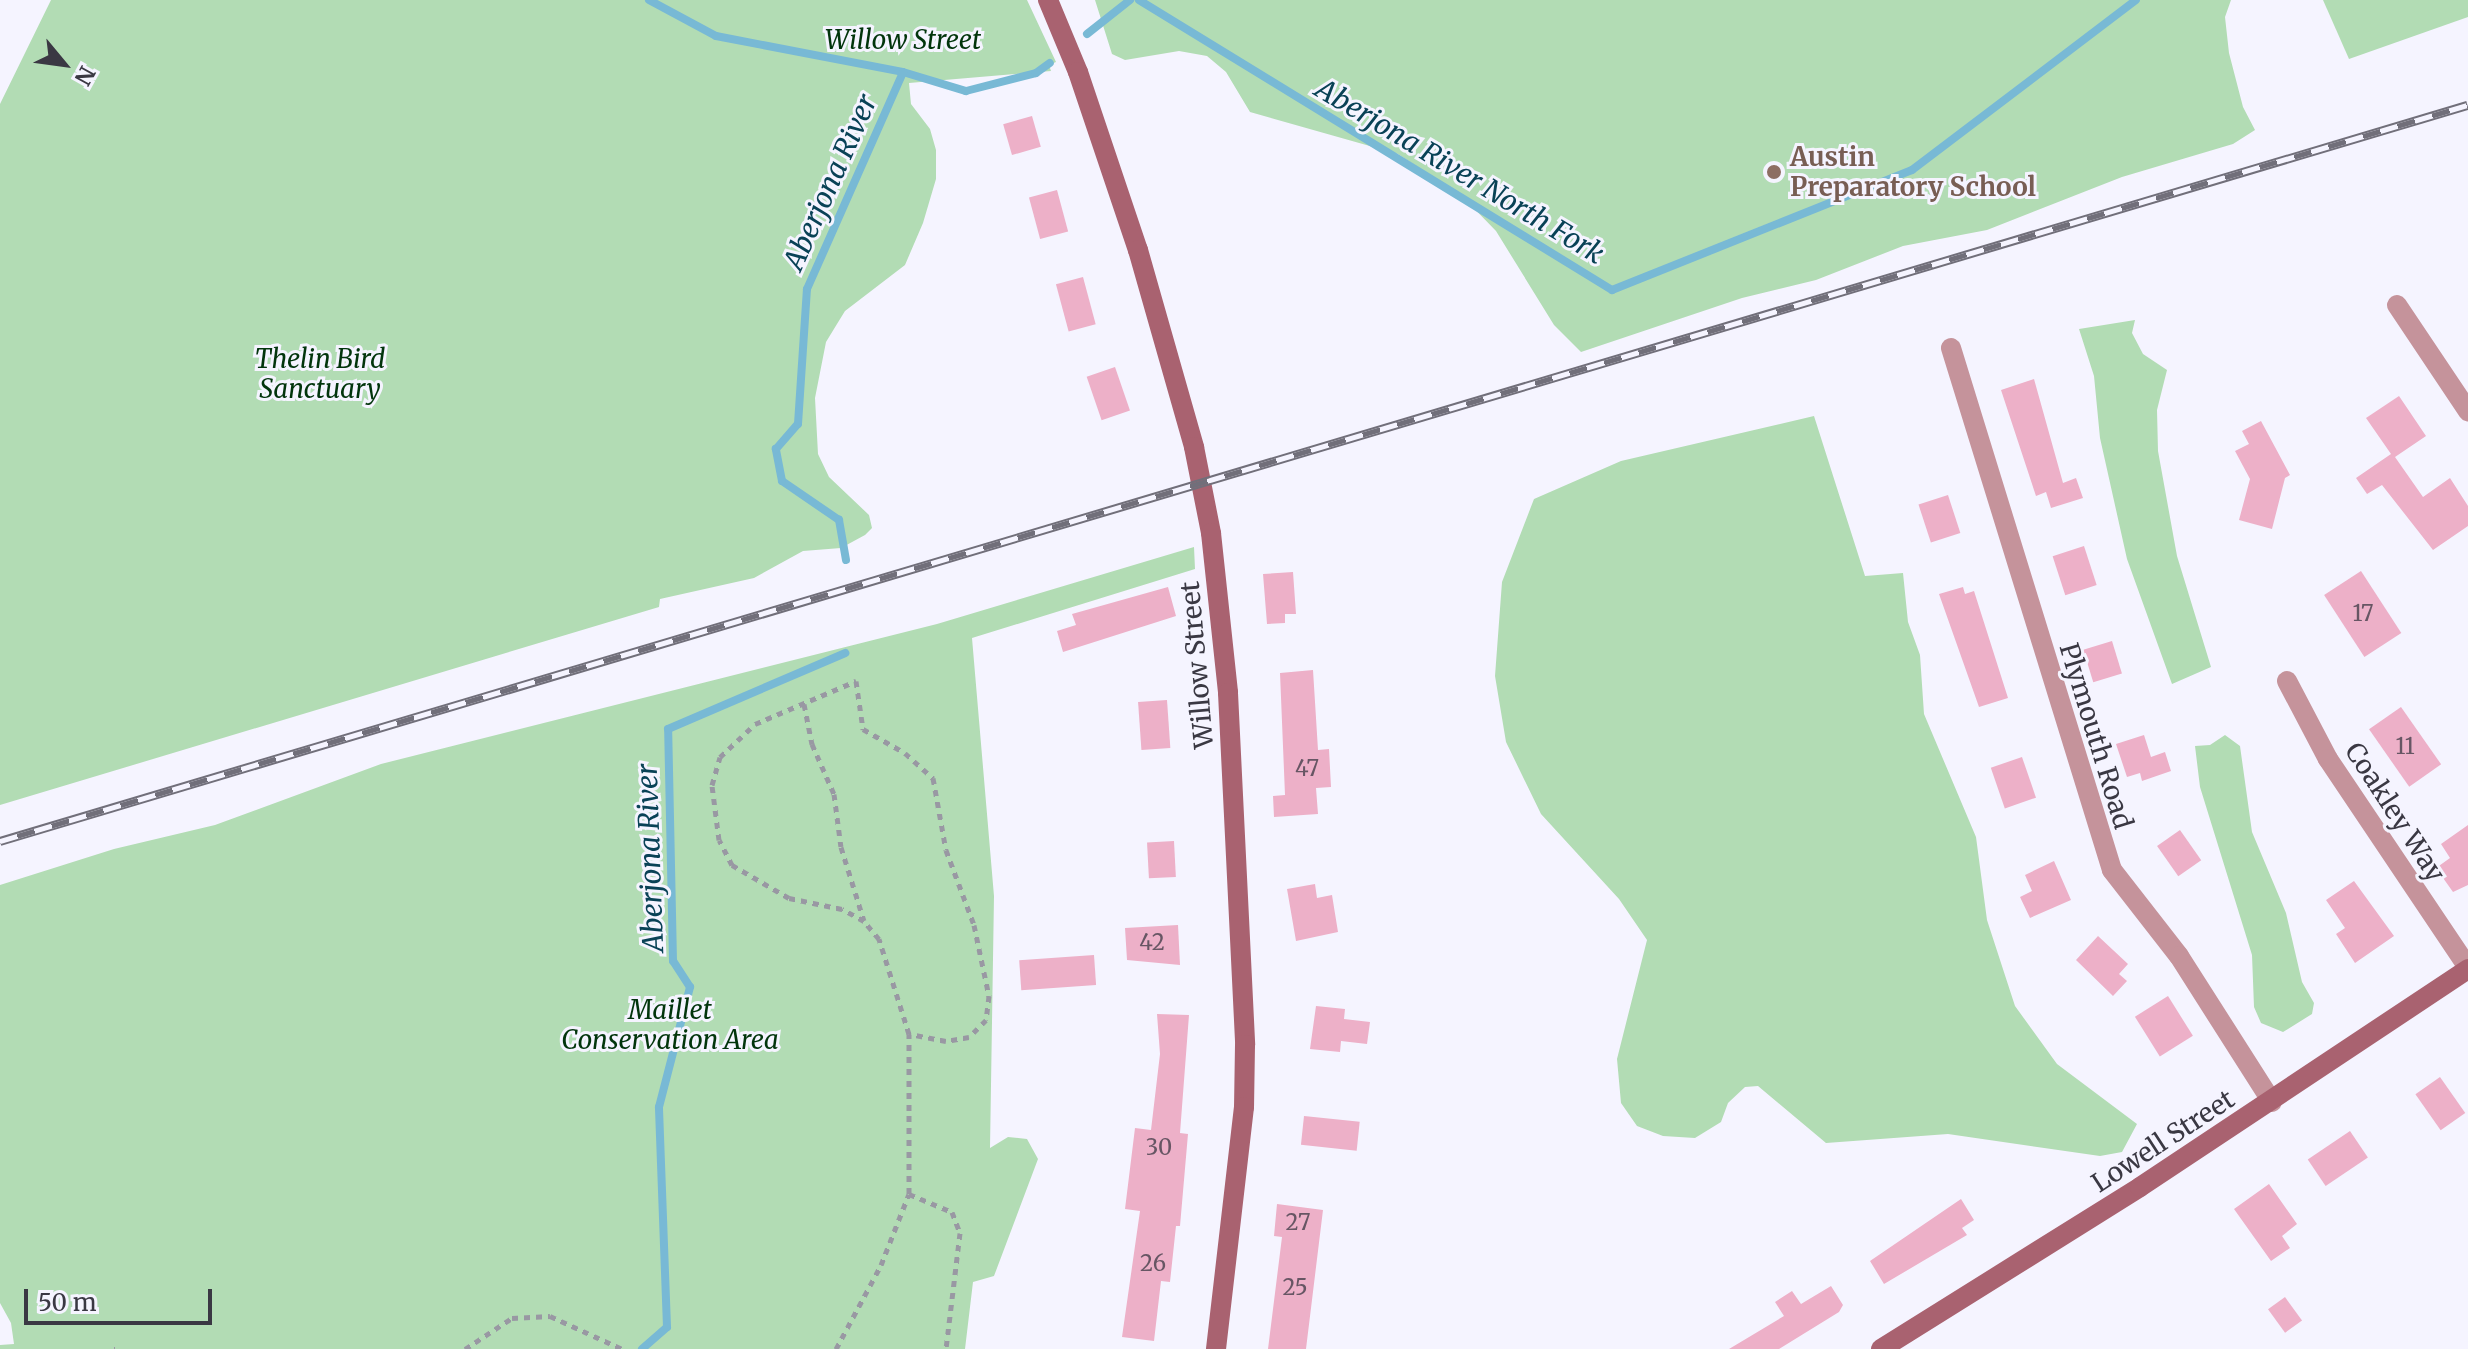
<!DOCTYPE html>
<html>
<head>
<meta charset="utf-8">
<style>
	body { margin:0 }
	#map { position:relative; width:2468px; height:1349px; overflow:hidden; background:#f5f4ff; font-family:Merriweather,serif }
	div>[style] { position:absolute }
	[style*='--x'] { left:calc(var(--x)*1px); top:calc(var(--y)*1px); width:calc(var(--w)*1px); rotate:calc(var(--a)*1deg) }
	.green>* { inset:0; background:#b2dcb4 }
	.stream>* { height:8px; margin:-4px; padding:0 4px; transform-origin:4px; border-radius:4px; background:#78b9d5 }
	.building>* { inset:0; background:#edb0c8; transform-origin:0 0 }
	.path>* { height:5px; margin-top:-2.5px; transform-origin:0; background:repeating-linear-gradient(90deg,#9998a3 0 6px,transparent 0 12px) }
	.minor>* { height:20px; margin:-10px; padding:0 10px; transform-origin:10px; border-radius:10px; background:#c5939b }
	.secondary>* { height:20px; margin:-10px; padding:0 10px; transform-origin:10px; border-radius:10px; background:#a96270 }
	.rail>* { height:9px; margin-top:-4.5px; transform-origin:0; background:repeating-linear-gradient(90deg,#f5f4ff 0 18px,#716f7a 0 36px); box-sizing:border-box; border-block:2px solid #716f7a }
	.dots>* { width:22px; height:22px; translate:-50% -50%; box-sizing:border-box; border:4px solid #f5f4ff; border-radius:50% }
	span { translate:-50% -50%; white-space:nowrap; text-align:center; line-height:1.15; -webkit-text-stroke:6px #f5f4ff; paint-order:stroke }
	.number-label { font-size:22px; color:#675664 }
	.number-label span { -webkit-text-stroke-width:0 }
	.park-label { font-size:26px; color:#02350c; font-style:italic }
	.education-label { font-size:26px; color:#785e54; font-weight:700 }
	.left { translate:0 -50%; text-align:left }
	.street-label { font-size:26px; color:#3a3843 }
	.water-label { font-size:28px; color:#094256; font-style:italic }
	.north { position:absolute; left:24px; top:24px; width:80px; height:80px; -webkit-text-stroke:6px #f5f4ff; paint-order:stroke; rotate:119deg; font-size:22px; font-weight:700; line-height:32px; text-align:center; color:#3a3843 }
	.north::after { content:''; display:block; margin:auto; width:28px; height:36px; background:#3a3843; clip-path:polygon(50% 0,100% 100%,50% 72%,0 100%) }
	.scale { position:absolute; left:24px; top:1289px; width:188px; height:36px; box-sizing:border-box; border:4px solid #3a3843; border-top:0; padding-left:10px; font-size:24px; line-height:28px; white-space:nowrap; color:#3a3843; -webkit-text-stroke:6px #f5f4ff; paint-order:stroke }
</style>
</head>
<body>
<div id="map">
	<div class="green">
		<div style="clip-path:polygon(51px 0,1027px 0,1056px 62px,1049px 65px,1051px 71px,909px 83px,911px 104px,930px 129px,936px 150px,936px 179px,923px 223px,905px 265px,845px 311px,837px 324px,826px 342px,815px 398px,818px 454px,829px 477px,869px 515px,872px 528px,865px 535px,841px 548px,803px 551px,754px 578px,660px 599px,659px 607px,0 805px,0 104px)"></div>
		<div style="clip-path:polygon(1095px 0,2231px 0,2225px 17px,2229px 53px,2243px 107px,2255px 130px,2233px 144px,2122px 177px,1987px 230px,1903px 246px,1816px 280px,1742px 298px,1581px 352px,1554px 325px,1496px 231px,1462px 196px,1398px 154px,1250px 112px,1226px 72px,1207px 56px,1179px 51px,1125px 60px,1112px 54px)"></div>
		<div style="clip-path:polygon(2323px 0,2468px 0,2468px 17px,2349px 59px)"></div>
		<div style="clip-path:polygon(2135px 320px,2132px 333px,2143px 354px,2167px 370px,2157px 410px,2158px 451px,2177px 556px,2211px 667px,2172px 684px,2127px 559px,2100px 438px,2094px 376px,2079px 329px)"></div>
		<div style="clip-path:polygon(1814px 416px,1865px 576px,1903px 573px,1908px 622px,1920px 655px,1924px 714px,1976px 837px,1987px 920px,2015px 1006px,2057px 1064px,2137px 1124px,2122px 1152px,2100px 1156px,1948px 1134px,1826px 1143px,1758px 1086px,1745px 1087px,1728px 1103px,1721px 1122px,1695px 1138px,1663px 1136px,1637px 1126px,1621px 1103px,1617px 1059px,1647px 940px,1619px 899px,1541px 814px,1506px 742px,1495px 676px,1502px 582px,1534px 499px,1621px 461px)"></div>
		<div style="clip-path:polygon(1194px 547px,1195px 569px,972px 638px,994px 896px,990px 1148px,1008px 1137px,1027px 1139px,1038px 1159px,994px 1276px,973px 1282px,965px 1349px,0 1349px,0 1345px,14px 1344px,11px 1323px,0 1303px,0 885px,114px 849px,215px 825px,381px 764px,937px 624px)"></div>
		<div style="clip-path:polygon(2225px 735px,2240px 746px,2252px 832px,2286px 913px,2302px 982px,2314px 1003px,2312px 1014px,2283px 1032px,2261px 1023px,2254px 1007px,2252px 955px,2200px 787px,2195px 746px,2210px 745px)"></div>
	</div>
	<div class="stream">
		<div style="--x:649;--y:0;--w:76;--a:28.2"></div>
		<div style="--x:716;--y:36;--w:190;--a:10.9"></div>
		<div style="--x:903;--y:72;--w:66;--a:16.8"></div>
		<div style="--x:966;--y:91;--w:72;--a:-14.4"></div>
		<div style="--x:1036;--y:73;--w:17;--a:-36"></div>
		<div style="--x:1139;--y:0;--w:555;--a:31.51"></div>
		<div style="--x:1612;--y:290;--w:323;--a:-21.8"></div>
		<div style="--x:1912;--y:170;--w:281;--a:-37.2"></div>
		<div style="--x:1087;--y:34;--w:55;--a:-38.3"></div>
		<div style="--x:846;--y:560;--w:41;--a:-99.9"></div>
		<div style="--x:839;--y:520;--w:69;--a:-145.6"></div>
		<div style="--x:782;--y:481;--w:33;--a:-101"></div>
		<div style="--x:776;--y:449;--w:33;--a:-49"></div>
		<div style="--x:798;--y:424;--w:135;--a:-86.2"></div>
		<div style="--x:807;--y:289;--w:237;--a:-66.1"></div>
		<div style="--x:642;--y:1349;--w:33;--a:-41"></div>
		<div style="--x:667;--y:1327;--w:220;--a:-92.1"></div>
		<div style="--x:659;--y:1107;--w:124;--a:-75.5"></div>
		<div style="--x:690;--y:987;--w:31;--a:-123"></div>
		<div style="--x:673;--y:961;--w:232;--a:-91.2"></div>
		<div style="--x:668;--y:729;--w:193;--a:-23.2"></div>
	</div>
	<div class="building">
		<div style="left:1032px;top:116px;width:32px;height:30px;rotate:74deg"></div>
		<div style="left:1057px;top:190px;width:43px;height:29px;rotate:75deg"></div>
		<div style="left:1083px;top:277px;width:49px;height:28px;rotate:75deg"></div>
		<div style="left:1115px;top:367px;width:46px;height:30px;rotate:71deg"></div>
		<div style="clip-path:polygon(2034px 379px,2063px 483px,2076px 478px,2083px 498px,2051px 508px,2046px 492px,2036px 496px,2001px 390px)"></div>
		<div style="clip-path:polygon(2399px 396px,2426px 436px,2395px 457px,2423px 497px,2450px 478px,2468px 506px,2468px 526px,2433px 550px,2382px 485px,2367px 494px,2356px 478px,2391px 454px,2366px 418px)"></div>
		<div style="clip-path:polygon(2261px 421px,2290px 475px,2285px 478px,2272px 529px,2239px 520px,2250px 479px,2235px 451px,2249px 444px,2242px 431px)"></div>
		<div style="left:1948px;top:495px;width:40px;height:31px;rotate:72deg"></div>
		<div style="left:2084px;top:546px;width:41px;height:33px;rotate:72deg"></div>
		<div style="left:2361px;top:571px;width:74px;height:44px;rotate:57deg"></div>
		<div style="clip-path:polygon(1293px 572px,1296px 614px,1285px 614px,1285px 623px,1267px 624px,1263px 574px)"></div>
		<div style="clip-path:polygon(1168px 587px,1176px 616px,1063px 652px,1057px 631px,1076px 625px,1072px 614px)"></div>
		<div style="clip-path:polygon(1963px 587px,1965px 594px,1974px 591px,2008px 698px,1979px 707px,1939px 594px)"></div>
		<div style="left:2112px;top:641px;width:34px;height:30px;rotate:73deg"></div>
		<div style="clip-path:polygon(1313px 670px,1318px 750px,1329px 749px,1331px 787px,1316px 788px,1318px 814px,1274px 817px,1273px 796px,1285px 795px,1280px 673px)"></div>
		<div style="left:1167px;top:700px;width:48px;height:29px;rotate:86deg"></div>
		<div style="left:2401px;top:707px;width:70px;height:39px;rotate:55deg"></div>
		<div style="clip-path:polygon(2144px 735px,2151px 757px,2165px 752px,2171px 771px,2142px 781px,2140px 773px,2127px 777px,2116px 744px)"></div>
		<div style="left:2022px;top:757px;width:43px;height:33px;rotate:71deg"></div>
		<div style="clip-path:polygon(2468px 825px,2468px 885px,2453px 892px,2436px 868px,2450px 858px,2441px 844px)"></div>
		<div style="left:2180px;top:830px;width:37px;height:28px;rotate:55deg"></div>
		<div style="left:1174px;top:841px;width:36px;height:27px;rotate:87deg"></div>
		<div style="clip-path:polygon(2054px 861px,2071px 900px,2030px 918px,2020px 897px,2032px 891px,2025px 875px)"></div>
		<div style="clip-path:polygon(2354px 881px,2394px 936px,2355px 963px,2336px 934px,2345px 928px,2326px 900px)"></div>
		<div style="clip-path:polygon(1315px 884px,1317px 898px,1332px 895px,1338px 932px,1296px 941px,1287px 889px)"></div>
		<div style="clip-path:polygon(1178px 925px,1180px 965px,1127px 960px,1125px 928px)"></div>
		<div style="clip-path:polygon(2098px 936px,2128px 964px,2119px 974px,2127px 981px,2113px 996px,2076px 960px)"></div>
		<div style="left:1094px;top:955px;width:30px;height:75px;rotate:86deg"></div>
		<div style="left:2168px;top:996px;width:47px;height:39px;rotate:58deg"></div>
		<div style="clip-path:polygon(1316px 1006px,1345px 1009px,1344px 1019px,1370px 1022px,1367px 1044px,1341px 1041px,1340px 1052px,1310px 1049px)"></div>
		<div style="clip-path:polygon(1157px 1014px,1189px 1015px,1180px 1133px,1188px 1134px,1180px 1226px,1176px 1226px,1170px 1282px,1161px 1281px,1154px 1341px,1122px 1337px,1140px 1211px,1125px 1209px,1135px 1128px,1151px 1130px,1160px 1054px)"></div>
		<div style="left:2440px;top:1077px;width:44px;height:30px;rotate:55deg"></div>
		<div style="left:1304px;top:1116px;width:56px;height:29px;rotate:6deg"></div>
		<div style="left:2350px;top:1131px;width:32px;height:51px;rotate:56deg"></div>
		<div style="clip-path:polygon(2269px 1184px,2297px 1224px,2282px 1236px,2290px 1248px,2271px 1261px,2234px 1209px)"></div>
		<div style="clip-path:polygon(1961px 1199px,1974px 1220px,1962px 1228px,1967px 1235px,1884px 1284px,1870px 1261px)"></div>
		<div style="clip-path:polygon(1277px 1204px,1323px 1210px,1306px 1349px,1268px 1349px,1282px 1237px,1274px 1236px)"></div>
		<div style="clip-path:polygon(1831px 1286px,1843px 1305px,1839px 1312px,1779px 1349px,1729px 1349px,1784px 1316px,1775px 1302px,1792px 1291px,1801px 1304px)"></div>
		<div style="left:2285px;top:1297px;width:29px;height:21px;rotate:54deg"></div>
	</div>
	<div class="path">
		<div style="--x:804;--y:704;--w:41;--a:78.7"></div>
		<div style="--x:812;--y:744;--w:55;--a:66.3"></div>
		<div style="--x:834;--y:794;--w:53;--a:82.5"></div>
		<div style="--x:841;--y:847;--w:77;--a:72.7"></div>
		<div style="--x:909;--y:1194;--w:47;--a:22.7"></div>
		<div style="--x:952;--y:1212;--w:22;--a:69"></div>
		<div style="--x:960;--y:1233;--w:117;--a:96.9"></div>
		<div style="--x:114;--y:1349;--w:1;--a:0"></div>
		<div style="--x:465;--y:1349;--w:56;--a:-33.4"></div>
		<div style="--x:512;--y:1318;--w:38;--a:-3"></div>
		<div style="--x:550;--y:1316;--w:79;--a:24.6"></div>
		<div style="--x:836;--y:1349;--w:95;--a:-61.8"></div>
		<div style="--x:881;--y:1265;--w:76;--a:-68.5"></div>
		<div style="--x:909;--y:1194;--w:160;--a:-90"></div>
		<div style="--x:909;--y:1034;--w:100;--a:-107.5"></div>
		<div style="--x:879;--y:939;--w:23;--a:-130"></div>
		<div style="--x:864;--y:921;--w:25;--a:-151"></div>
		<div style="--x:842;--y:909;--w:54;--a:-168.3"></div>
		<div style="--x:789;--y:898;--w:66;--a:-149.9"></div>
		<div style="--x:732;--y:865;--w:28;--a:-117"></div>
		<div style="--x:719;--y:840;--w:55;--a:-97.3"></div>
		<div style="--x:712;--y:785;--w:29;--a:-74"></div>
		<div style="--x:720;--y:757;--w:48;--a:-43.3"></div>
		<div style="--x:755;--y:724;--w:110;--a:-23.1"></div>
		<div style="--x:856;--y:681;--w:49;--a:81.7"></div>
		<div style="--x:863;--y:729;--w:48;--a:29.7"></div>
		<div style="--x:905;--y:753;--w:38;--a:42"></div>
		<div style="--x:933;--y:778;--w:73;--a:79.8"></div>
		<div style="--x:946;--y:850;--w:80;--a:69.5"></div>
		<div style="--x:974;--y:925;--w:73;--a:78.1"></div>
		<div style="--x:989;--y:996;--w:24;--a:97"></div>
		<div style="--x:986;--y:1020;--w:24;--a:135"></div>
		<div style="--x:969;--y:1037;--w:23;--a:170"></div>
		<div style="--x:946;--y:1041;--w:38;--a:-169"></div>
	</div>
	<div class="minor">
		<div style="--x:2397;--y:305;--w:128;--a:56.2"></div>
		<div style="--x:1951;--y:348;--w:546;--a:72.86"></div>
		<div style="--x:2112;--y:870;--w:109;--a:52.1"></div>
		<div style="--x:2179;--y:956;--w:173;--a:57.5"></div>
		<div style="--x:2287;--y:681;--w:88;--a:62.3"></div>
		<div style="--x:2328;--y:759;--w:251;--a:56.1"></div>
	</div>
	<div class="secondary">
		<div style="--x:1048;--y:0;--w:78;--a:67.4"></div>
		<div style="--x:1078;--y:72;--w:188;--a:71.4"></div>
		<div style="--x:1138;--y:250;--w:205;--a:74.1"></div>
		<div style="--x:1194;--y:447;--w:88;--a:78.8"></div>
		<div style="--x:1211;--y:533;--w:161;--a:83.9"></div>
		<div style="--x:1228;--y:693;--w:352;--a:87.2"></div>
		<div style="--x:1245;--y:1045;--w:62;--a:90.9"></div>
		<div style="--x:1244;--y:1107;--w:244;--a:96.6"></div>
		<div style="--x:1881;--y:1349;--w:305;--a:-32"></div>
		<div style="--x:2140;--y:1187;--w:394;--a:-33.6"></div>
	</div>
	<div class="rail">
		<div style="--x:0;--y:841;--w:2575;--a:-16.61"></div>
	</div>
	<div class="dots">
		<div style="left:1774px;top:172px;background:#8d6e63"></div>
	</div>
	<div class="number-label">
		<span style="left:2363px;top:614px">17</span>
		<span style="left:2405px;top:747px">11</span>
		<span style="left:1307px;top:769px">47</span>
		<span style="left:1152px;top:943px">42</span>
		<span style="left:1159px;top:1148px">30</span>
		<span style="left:1298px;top:1223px">27</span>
		<span style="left:1153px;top:1264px">26</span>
		<span style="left:1295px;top:1288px">25</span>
	</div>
	<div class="park-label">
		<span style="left:903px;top:40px">Willow Street</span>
		<span style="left:320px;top:374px">Thelin Bird<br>Sanctuary</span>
		<span style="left:670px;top:1025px">Maillet<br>Conservation Area</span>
	</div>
	<div class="education-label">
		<span class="left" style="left:1790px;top:172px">Austin<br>Preparatory School</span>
	</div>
	<div class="street-label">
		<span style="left:1197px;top:665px;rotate:-95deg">Willow Street</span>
		<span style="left:2096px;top:736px;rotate:73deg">Plymouth Road</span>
		<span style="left:2395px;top:812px;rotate:57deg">Coakley Way</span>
		<span style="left:2163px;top:1141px;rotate:-33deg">Lowell Street</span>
	</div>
	<div class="water-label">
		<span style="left:1460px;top:171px;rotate:31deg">Aberjona River North Fork</span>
		<span style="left:830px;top:182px;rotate:-66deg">Aberjona River</span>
		<span style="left:650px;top:858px;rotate:-92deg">Aberjona River</span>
	</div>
	<div class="north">N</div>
	<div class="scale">50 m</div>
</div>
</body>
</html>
